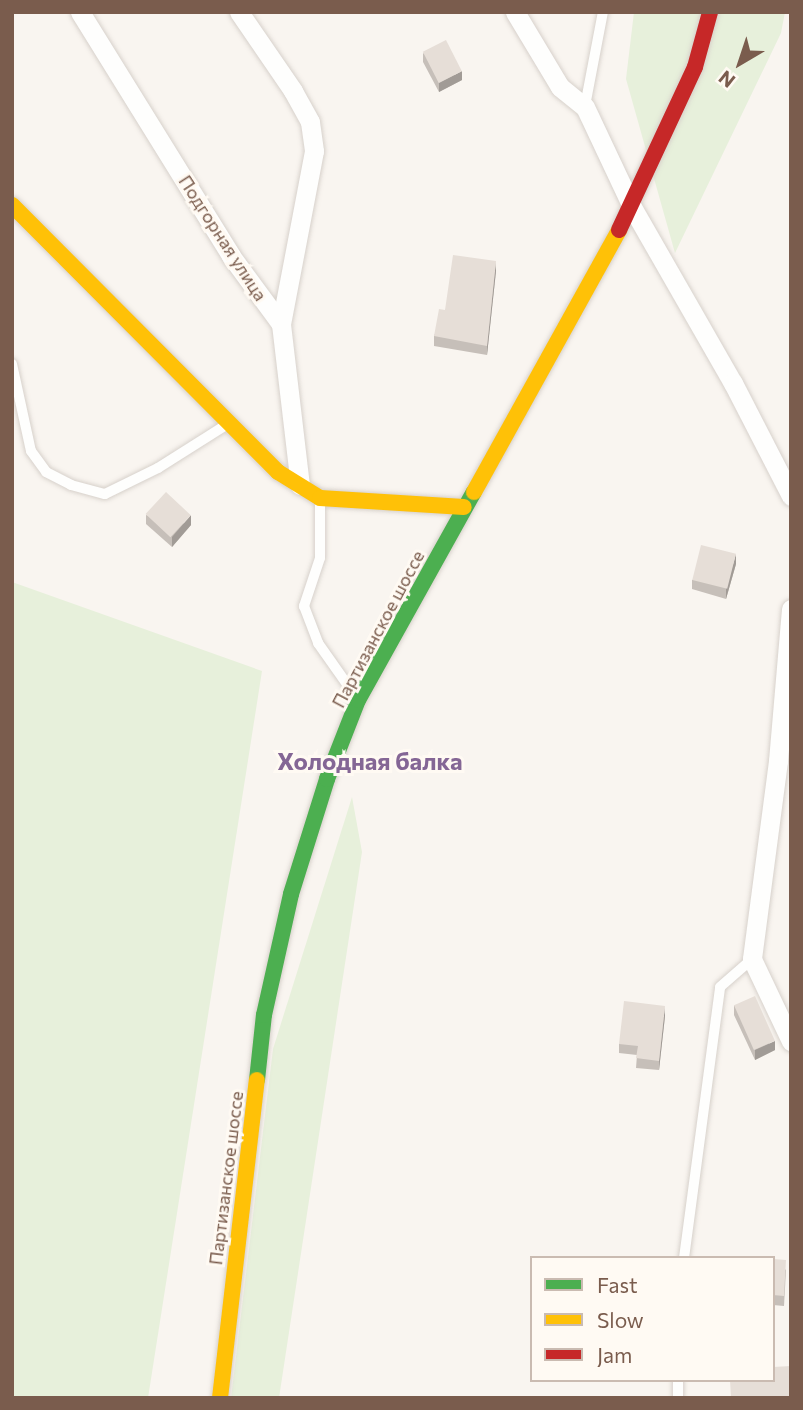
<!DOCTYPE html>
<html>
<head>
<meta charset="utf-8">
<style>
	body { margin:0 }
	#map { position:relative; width:803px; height:1410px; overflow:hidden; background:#f9f5f0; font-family:Commissioner,sans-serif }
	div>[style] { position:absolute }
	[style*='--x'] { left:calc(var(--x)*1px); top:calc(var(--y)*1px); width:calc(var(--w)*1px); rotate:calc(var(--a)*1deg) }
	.green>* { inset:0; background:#e7f0db }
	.roads { filter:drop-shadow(0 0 2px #d7d1cb) drop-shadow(0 0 2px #d7d1cb) }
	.lane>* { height:10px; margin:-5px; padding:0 5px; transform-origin:5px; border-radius:5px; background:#fefefd }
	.street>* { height:19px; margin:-9.5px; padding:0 9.5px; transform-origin:9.5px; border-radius:9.5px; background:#fefefd }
	.fast>* { height:16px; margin:-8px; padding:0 8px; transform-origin:8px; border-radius:8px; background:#4caf50 }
	.slow>* { height:16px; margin:-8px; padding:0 8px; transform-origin:8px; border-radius:8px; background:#ffc107 }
	.jam>* { height:16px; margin:-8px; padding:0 8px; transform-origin:8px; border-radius:8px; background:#c62828 }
	.wall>* { inset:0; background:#c6bfb9 }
	.shaded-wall>* { inset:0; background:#a19b96 }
	.building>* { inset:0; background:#e6ded7; transform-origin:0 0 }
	span { translate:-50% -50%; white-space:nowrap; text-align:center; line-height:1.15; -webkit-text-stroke:6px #fffaf3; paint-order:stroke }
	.street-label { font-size:18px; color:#7a5c4d }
	.district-label { font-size:24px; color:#846695; font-weight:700 }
	.frame { position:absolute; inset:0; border:14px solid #7a5c4d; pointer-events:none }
	.legend { position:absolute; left:530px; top:1256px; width:245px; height:126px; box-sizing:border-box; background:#fffaf3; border:2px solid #cabbb1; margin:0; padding:9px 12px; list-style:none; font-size:21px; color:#7a5c4d }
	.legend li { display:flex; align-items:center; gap:14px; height:35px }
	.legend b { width:35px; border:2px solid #cabbb1 }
	.north { position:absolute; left:705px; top:28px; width:70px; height:70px; -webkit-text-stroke:5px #fffaf3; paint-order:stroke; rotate:219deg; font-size:19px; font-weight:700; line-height:28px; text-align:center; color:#7a5c4d }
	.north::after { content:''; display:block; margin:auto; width:24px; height:32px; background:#7a5c4d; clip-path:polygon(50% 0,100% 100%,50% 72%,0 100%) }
</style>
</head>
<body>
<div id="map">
	<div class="green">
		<div style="clip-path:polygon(634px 12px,785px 12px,781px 33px,675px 253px,626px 79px)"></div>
		<div style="clip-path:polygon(12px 582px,262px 671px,148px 1398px,12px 1398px)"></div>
		<div style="clip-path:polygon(352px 797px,362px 852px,279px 1398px,231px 1398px,273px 1049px)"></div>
	</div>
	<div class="roads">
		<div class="lane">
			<div style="--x:585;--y:106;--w:96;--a:-79.2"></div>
			<div style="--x:12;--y:364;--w:89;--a:77.7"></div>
			<div style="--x:31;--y:451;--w:26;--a:54"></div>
			<div style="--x:46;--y:472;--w:28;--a:27"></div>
			<div style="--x:71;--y:485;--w:35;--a:15"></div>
			<div style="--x:105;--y:494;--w:59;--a:-26.1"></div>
			<div style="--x:158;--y:468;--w:80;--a:-32.3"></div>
			<div style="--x:320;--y:502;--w:56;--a:90"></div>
			<div style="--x:320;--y:558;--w:51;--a:108.4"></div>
			<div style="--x:304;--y:606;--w:40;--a:69"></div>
			<div style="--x:318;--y:643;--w:66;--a:54.9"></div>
			<div style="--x:684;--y:1258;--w:273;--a:-82.4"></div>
			<div style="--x:720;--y:987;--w:43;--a:-41.2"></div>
			<div style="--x:678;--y:1398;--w:18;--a:-90"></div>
		</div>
		<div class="street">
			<div style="--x:80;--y:12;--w:287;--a:58.2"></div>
			<div style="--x:231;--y:256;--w:84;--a:53.7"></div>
			<div style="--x:281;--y:324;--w:162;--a:83.3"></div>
			<div style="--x:239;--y:12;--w:96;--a:55.6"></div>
			<div style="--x:293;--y:91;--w:35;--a:61"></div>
			<div style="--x:310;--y:122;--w:29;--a:82"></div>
			<div style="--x:314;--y:151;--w:176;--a:100.8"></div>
			<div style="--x:515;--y:12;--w:87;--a:59"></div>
			<div style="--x:560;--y:87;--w:32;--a:39"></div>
			<div style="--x:585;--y:107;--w:110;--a:64.8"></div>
			<div style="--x:632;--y:207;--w:203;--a:60.2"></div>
			<div style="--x:733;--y:383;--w:127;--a:62.8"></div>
			<div style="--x:791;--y:609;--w:153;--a:94.9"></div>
			<div style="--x:778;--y:761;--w:200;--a:97.5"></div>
			<div style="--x:752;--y:959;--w:91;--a:64.6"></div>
		</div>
		<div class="fast">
			<div style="--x:257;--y:1080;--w:65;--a:-83.9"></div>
			<div style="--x:264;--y:1015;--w:124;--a:-77.4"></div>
			<div style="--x:291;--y:894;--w:121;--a:-72.6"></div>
			<div style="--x:327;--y:779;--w:85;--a:-68.6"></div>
			<div style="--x:358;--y:700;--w:238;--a:-60.9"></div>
		</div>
		<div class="slow">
			<div style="--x:12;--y:205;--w:377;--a:45.1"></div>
			<div style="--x:278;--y:472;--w:49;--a:31.8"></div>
			<div style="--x:320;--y:498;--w:144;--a:3.6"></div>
			<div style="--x:474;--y:492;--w:299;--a:-61"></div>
			<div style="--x:220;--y:1398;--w:320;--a:-83.4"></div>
		</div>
		<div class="jam">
			<div style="--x:619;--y:230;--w:180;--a:-65"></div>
			<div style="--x:695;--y:67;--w:57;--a:-74.7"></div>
		</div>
	</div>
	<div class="wall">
		<div style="clip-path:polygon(423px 53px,462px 80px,439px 92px,423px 62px)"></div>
		<div style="clip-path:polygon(496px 271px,487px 355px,434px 346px,434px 336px,445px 310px)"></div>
		<div style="clip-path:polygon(146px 515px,191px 525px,172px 547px,146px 524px)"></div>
		<div style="clip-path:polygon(736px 564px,726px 599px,692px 589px,692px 580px)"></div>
		<div style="clip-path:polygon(734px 1005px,775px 1050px,755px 1060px,734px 1015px)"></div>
		<div style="clip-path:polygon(665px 1016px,659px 1070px,636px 1068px,637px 1055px,619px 1053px,619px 1044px)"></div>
		<div style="clip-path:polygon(773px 1259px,786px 1270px,784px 1306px,773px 1305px)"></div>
	</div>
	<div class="shaded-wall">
		<div style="clip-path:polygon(462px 71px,462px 80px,439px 92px,439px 83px)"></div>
		<div style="clip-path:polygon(496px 261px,496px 271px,487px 355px,487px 346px)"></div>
		<div style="clip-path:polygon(191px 515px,191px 525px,172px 547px,172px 537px)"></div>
		<div style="clip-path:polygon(736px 554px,736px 564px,726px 599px,726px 589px)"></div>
		<div style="clip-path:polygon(665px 1006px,665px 1016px,659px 1070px,659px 1061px)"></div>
		<div style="clip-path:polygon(775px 1041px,775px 1050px,755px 1060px,755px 1050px)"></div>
	</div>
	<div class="building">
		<div style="left:446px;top:40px;width:35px;height:26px;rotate:63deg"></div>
		<div style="clip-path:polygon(453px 255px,496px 261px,487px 346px,434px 336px,439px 309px,445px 310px)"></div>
		<div style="left:166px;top:492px;width:34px;height:30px;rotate:43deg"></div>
		<div style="left:701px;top:545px;width:36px;height:36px;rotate:14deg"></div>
		<div style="left:755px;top:996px;width:49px;height:23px;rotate:66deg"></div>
		<div style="clip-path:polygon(624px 1001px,665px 1006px,659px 1061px,636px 1058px,638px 1046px,619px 1044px)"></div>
		<div style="clip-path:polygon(773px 1259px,786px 1260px,784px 1296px,773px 1295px)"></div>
		<div style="clip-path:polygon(791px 1366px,791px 1398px,731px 1398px,730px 1380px,773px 1380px,773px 1367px)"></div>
	</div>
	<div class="street-label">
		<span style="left:223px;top:238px;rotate:57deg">Подгорная улица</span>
		<span style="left:378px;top:629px;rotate:-62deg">Партизанское шоссе</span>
		<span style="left:226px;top:1178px;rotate:-83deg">Партизанское шоссе</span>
	</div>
	<div class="district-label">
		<span style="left:370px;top:761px">Холодная балка</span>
	</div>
	<div class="frame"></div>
	<ul class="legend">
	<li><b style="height:9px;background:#4caf50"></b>Fast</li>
	<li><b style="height:9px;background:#ffc107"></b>Slow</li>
	<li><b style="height:9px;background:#c62828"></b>Jam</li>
	</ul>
	<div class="north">N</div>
</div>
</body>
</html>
